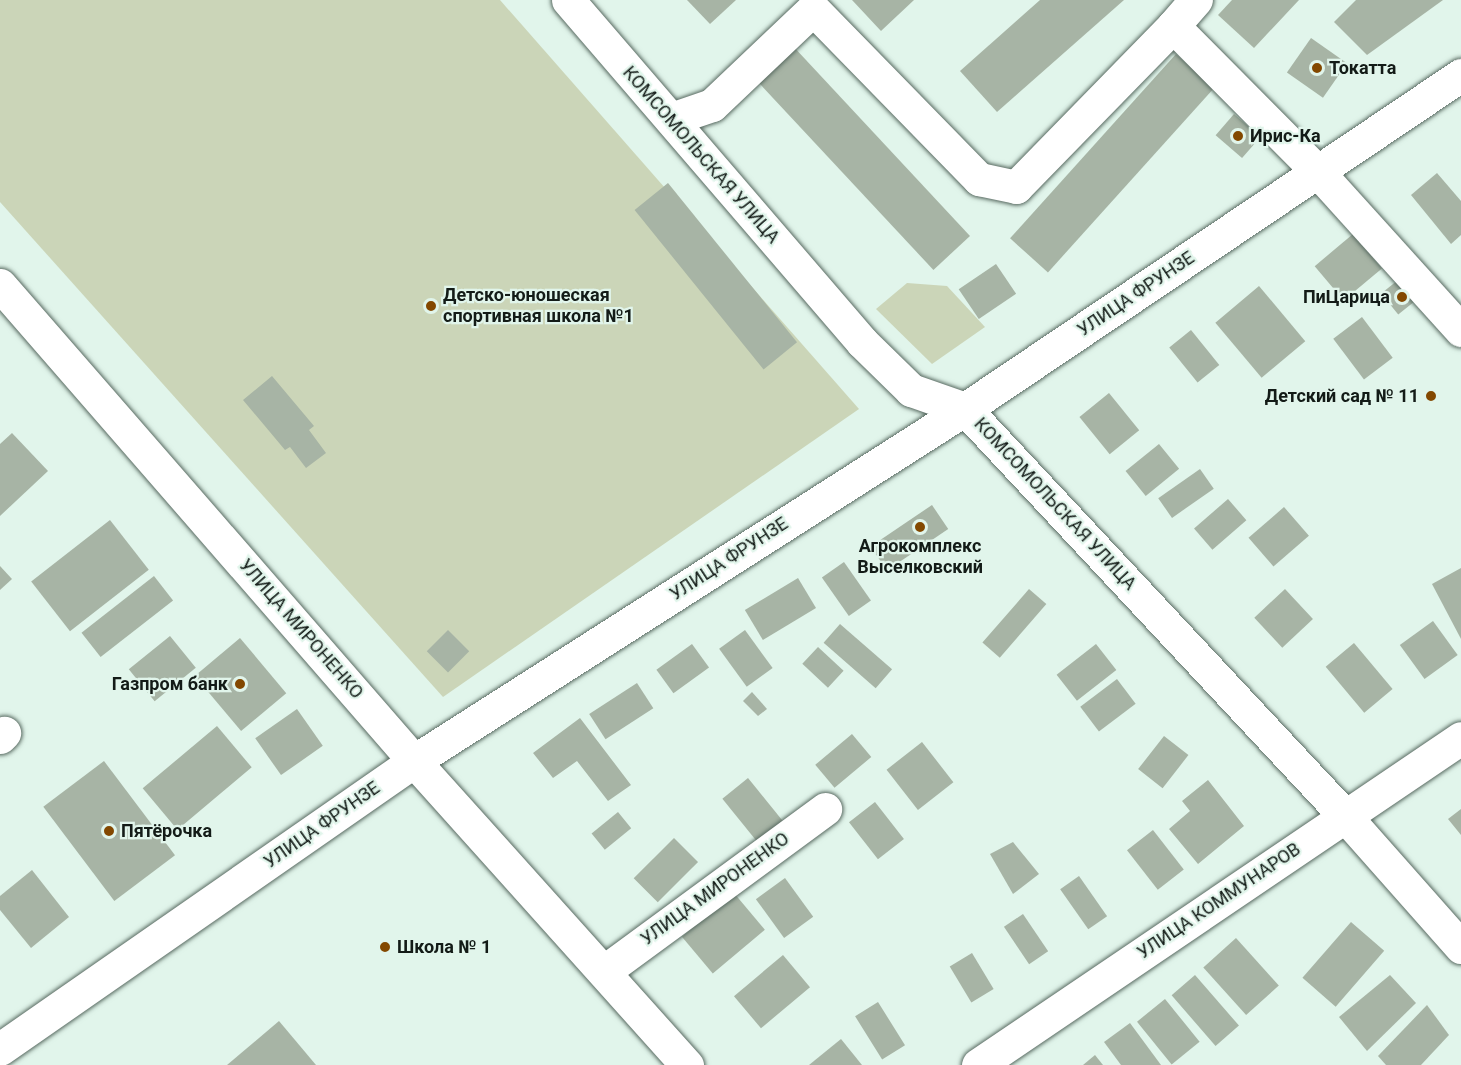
<!DOCTYPE html>
<html>
<head>
<meta charset="utf-8">
<style>
	body { margin:0 }
	#map { position:relative; width:1461px; height:1065px; overflow:hidden; background:#e1f5eb; font-family:Roboto,sans-serif }
	div>[style] { position:absolute }
	[style*='--x'] { left:calc(var(--x)*1px); top:calc(var(--y)*1px); width:calc(var(--w)*1px); rotate:calc(var(--a)*1deg) }
	.green>* { inset:0; background:#cbd5b8 }
	.building>* { inset:0; background:#a7b4a5; transform-origin:0 0 }
	.roads { filter:drop-shadow(0 0 2px #586a61) drop-shadow(0 0 2px #586a61) }
	.minor>* { height:33px; margin:-16.5px; padding:0 16.5px; transform-origin:16.5px; border-radius:16.5px; background:#fff }
	.major>* { height:33px; margin:-16.5px; padding:0 16.5px; transform-origin:16.5px; border-radius:16.5px; background:#fff }
	.dots>* { width:16px; height:16px; translate:-50% -50%; box-sizing:border-box; border:3px solid #e1f5eb; border-radius:50% }
	span { translate:-50% -50%; white-space:nowrap; text-align:center; line-height:1.15; -webkit-text-stroke:4.5px #e1f5eb; paint-order:stroke }
	.poi-label { font-size:18px; color:#131b17; font-weight:700 }
	.left { translate:0 -50%; text-align:left }
	.right { translate:-100% -50%; text-align:right }
	.street-label { font-size:18px; color:#131b17 }
</style>
</head>
<body>
<div id="map">
	<div class="green">
		<div style="clip-path:polygon(0 0,500px 0,859px 409px,443px 697px,0 202px)"></div>
		<div style="clip-path:polygon(907px 283px,947px 286px,985px 327px,932px 364px,876px 309px)"></div>
	</div>
	<div class="building">
		<div style="clip-path:polygon(687px 0,736px 0,710px 24px)"></div>
		<div style="clip-path:polygon(852px 0,914px 0,881px 31px)"></div>
		<div style="clip-path:polygon(1040px 0,1124px 0,997px 112px,960px 71px)"></div>
		<div style="clip-path:polygon(1232px 0,1299px 0,1254px 48px,1218px 15px)"></div>
		<div style="clip-path:polygon(1356px 0,1443px 0,1367px 55px,1334px 22px)"></div>
		<div style="left:1311px;top:38px;width:44px;height:42px;rotate:35deg"></div>
		<div style="left:792px;top:45px;width:261px;height:50px;rotate:47deg"></div>
		<div style="left:1176px;top:54px;width:51px;height:248px;rotate:42deg"></div>
		<div style="left:1234px;top:114px;width:35px;height:28px;rotate:41deg"></div>
		<div style="clip-path:polygon(1437px 173px,1461px 201px,1461px 235px,1451px 244px,1411px 195px)"></div>
		<div style="left:668px;top:183px;width:205px;height:43px;rotate:51deg"></div>
		<div style="left:1353px;top:234px;width:45px;height:50px;rotate:50deg"></div>
		<div style="left:996px;top:264px;width:36px;height:45px;rotate:56deg"></div>
		<div style="left:1403px;top:276px;width:27px;height:28px;rotate:51deg"></div>
		<div style="left:1259px;top:286px;width:72px;height:57px;rotate:50deg"></div>
		<div style="left:1362px;top:317px;width:51px;height:36px;rotate:53deg"></div>
		<div style="left:1191px;top:330px;width:45px;height:28px;rotate:51deg"></div>
		<div style="clip-path:polygon(272px 376px,314px 426px,309px 430px,326px 453px,306px 468px,290px 447px,285px 450px,243px 400px)"></div>
		<div style="left:1109px;top:393px;width:48px;height:38px;rotate:51deg"></div>
		<div style="clip-path:polygon(12px 433px,48px 471px,0 516px,0 444px)"></div>
		<div style="left:1159px;top:444px;width:32px;height:43px;rotate:51deg"></div>
		<div style="left:1200px;top:469px;width:24px;height:51px;rotate:55deg"></div>
		<div style="left:1228px;top:499px;width:28px;height:45px;rotate:49deg"></div>
		<div style="left:932px;top:505px;width:29px;height:74px;rotate:56deg"></div>
		<div style="left:1284px;top:507px;width:38px;height:47px;rotate:49deg"></div>
		<div style="left:110px;top:520px;width:63px;height:100px;rotate:52deg"></div>
		<div style="left:844px;top:562px;width:47px;height:27px;rotate:55deg"></div>
		<div style="clip-path:polygon(0 566px,12px 579px,0 590px)"></div>
		<div style="clip-path:polygon(1461px 568px,1461px 639px,1432px 584px)"></div>
		<div style="left:154px;top:576px;width:31px;height:92px;rotate:52deg"></div>
		<div style="left:798px;top:578px;width:35px;height:62px;rotate:59deg"></div>
		<div style="left:1029px;top:589px;width:23px;height:71px;rotate:41deg"></div>
		<div style="left:1285px;top:589px;width:41px;height:42px;rotate:47deg"></div>
		<div style="left:1433px;top:621px;width:42px;height:41px;rotate:54deg"></div>
		<div style="left:840px;top:624px;width:69px;height:25px;rotate:41deg"></div>
		<div style="left:448px;top:630px;width:30px;height:30px;rotate:45deg"></div>
		<div style="left:745px;top:630px;width:47px;height:32px;rotate:54deg"></div>
		<div style="left:170px;top:636px;width:41px;height:53px;rotate:51deg"></div>
		<div style="left:240px;top:638px;width:72px;height:59px;rotate:50deg"></div>
		<div style="left:1354px;top:643px;width:60px;height:37px;rotate:50deg"></div>
		<div style="left:692px;top:644px;width:29px;height:44px;rotate:54deg"></div>
		<div style="left:1096px;top:644px;width:33px;height:50px;rotate:52deg"></div>
		<div style="left:818px;top:647px;width:35px;height:23px;rotate:43deg"></div>
		<div style="left:1117px;top:679px;width:31px;height:46px;rotate:53deg"></div>
		<div style="left:637px;top:683px;width:30px;height:57px;rotate:57deg"></div>
		<div style="clip-path:polygon(752px 692px,767px 709px,758px 716px,743px 701px)"></div>
		<div style="left:297px;top:709px;width:45px;height:51px;rotate:55deg"></div>
		<div style="clip-path:polygon(580px 718px,631px 785px,608px 801px,577px 761px,553px 778px,533px 753px)"></div>
		<div style="left:217px;top:726px;width:54px;height:97px;rotate:50deg"></div>
		<div style="left:852px;top:734px;width:30px;height:48px;rotate:50deg"></div>
		<div style="left:1164px;top:736px;width:31px;height:42px;rotate:38deg"></div>
		<div style="left:922px;top:742px;width:51px;height:45px;rotate:52deg"></div>
		<div style="left:104px;top:761px;width:118px;height:76px;rotate:53deg"></div>
		<div style="left:748px;top:778px;width:55px;height:33px;rotate:51deg"></div>
		<div style="clip-path:polygon(1208px 780px,1244px 826px,1198px 864px,1169px 829px,1190px 811px,1182px 801px)"></div>
		<div style="left:875px;top:802px;width:47px;height:33px;rotate:52deg"></div>
		<div style="clip-path:polygon(1461px 809px,1461px 835px,1448px 819px)"></div>
		<div style="left:618px;top:812px;width:21px;height:34px;rotate:51deg"></div>
		<div style="left:1153px;top:830px;width:50px;height:33px;rotate:52deg"></div>
		<div style="left:674px;top:838px;width:34px;height:57px;rotate:45deg"></div>
		<div style="clip-path:polygon(1013px 842px,1039px 874px,1013px 894px,990px 854px)"></div>
		<div style="clip-path:polygon(32px 870px,69px 917px,31px 948px,0 910px,0 896px)"></div>
		<div style="left:1079px;top:876px;width:49px;height:23px;rotate:55deg"></div>
		<div style="left:785px;top:878px;width:48px;height:36px;rotate:54deg"></div>
		<div style="left:734px;top:893px;width:48px;height:68px;rotate:50deg"></div>
		<div style="left:1023px;top:914px;width:45px;height:23px;rotate:56deg"></div>
		<div style="left:1351px;top:922px;width:44px;height:74px;rotate:41deg"></div>
		<div style="left:1236px;top:938px;width:64px;height:44px;rotate:48deg"></div>
		<div style="left:972px;top:953px;width:42px;height:26px;rotate:59deg"></div>
		<div style="left:783px;top:955px;width:42px;height:64px;rotate:50deg"></div>
		<div style="left:1195px;top:975px;width:67px;height:31px;rotate:49deg"></div>
		<div style="clip-path:polygon(1390px 975px,1416px 1003px,1367px 1051px,1339px 1017px)"></div>
		<div style="left:1165px;top:999px;width:55px;height:36px;rotate:51deg"></div>
		<div style="left:878px;top:1002px;width:51px;height:27px;rotate:58deg"></div>
		<div style="clip-path:polygon(1427px 1005px,1449px 1035px,1421px 1065px,1386px 1065px,1378px 1056px)"></div>
		<div style="clip-path:polygon(279px 1021px,316px 1065px,227px 1065px)"></div>
		<div style="clip-path:polygon(1130px 1023px,1161px 1065px,1121px 1065px,1104px 1042px)"></div>
		<div style="clip-path:polygon(841px 1039px,862px 1065px,809px 1065px)"></div>
		<div style="clip-path:polygon(1095px 1055px,1103px 1065px,1083px 1065px)"></div>
	</div>
	<div class="roads">
		<div class="minor">
			<div style="--x:568;--y:0;--w:451;--a:49.3"></div>
			<div style="--x:862;--y:342;--w:69;--a:44.4"></div>
			<div style="--x:911;--y:390;--w:57;--a:19.4"></div>
			<div style="--x:965;--y:409;--w:557;--a:46.96"></div>
			<div style="--x:1345;--y:816;--w:175;--a:48.5"></div>
			<div style="--x:1173;--y:26;--w:35;--a:-49"></div>
			<div style="--x:671;--y:119;--w:43;--a:-18.9"></div>
			<div style="--x:712;--y:105;--w:139;--a:-43.5"></div>
			<div style="--x:813;--y:9;--w:238;--a:45.7"></div>
			<div style="--x:979;--y:179;--w:38;--a:12"></div>
			<div style="--x:1016;--y:187;--w:225;--a:-45.7"></div>
			<div style="--x:1173;--y:26;--w:206;--a:45.2"></div>
			<div style="--x:1318;--y:172;--w:213;--a:47.9"></div>
			<div style="--x:0;--y:285;--w:631;--a:48.98"></div>
			<div style="--x:414;--y:761;--w:409;--a:48.1"></div>
			<div style="--x:0;--y:737;--w:6;--a:-45"></div>
			<div style="--x:606;--y:970;--w:272;--a:-36.3"></div>
			<div style="--x:978;--y:1065;--w:583;--a:-34.1"></div>
		</div>
		<div class="major">
			<div style="--x:0;--y:1049;--w:504;--a:-34.82"></div>
			<div style="--x:414;--y:761;--w:654;--a:-32.57"></div>
			<div style="--x:965;--y:409;--w:598;--a:-33.96"></div>
		</div>
	</div>
	<div class="dots">
		<div style="left:1317px;top:68px;background:#834800"></div>
		<div style="left:1238px;top:136px;background:#834800"></div>
		<div style="left:1402px;top:297px;background:#834800"></div>
		<div style="left:431px;top:306px;background:#834800"></div>
		<div style="left:1431px;top:396px;background:#834800"></div>
		<div style="left:920px;top:527px;background:#834800"></div>
		<div style="left:240px;top:684px;background:#834800"></div>
		<div style="left:109px;top:831px;background:#834800"></div>
		<div style="left:385px;top:947px;background:#834800"></div>
	</div>
	<div class="poi-label">
		<span class="left" style="left:1329px;top:68px">Токатта</span>
		<span class="left" style="left:1250px;top:136px">Ирис-Ка</span>
		<span class="left" style="left:443px;top:306px">Детско-юношеская<br>спортивная школа №1</span>
		<span class="right" style="left:1390px;top:297px">ПиЦарица</span>
		<span class="right" style="left:1419px;top:396px">Детский сад № 11</span>
		<span style="left:920px;top:557px">Агрокомплекс<br>Выселковский</span>
		<span class="right" style="left:228px;top:684px">Газпром банк</span>
		<span class="left" style="left:121px;top:831px">Пятёрочка</span>
		<span class="left" style="left:397px;top:947px">Школа № 1</span>
	</div>
	<div class="street-label">
		<span style="left:701px;top:155px;rotate:49deg">КОМСОМОЛЬСКАЯ УЛИЦА</span>
		<span style="left:1136px;top:294px;rotate:-34deg">УЛИЦА ФРУНЗЕ</span>
		<span style="left:1055px;top:504px;rotate:47deg">КОМСОМОЛЬСКАЯ УЛИЦА</span>
		<span style="left:729px;top:559px;rotate:-33deg">УЛИЦА ФРУНЗЕ</span>
		<span style="left:301px;top:629px;rotate:49deg">УЛИЦА МИРОНЕНКО</span>
		<span style="left:322px;top:825px;rotate:-35deg">УЛИЦА ФРУНЗЕ</span>
		<span style="left:715px;top:889px;rotate:-36deg">УЛИЦА МИРОНЕНКО</span>
		<span style="left:1219px;top:901px;rotate:-34deg">УЛИЦА КОММУНАРОВ</span>
	</div>
</div>
</body>
</html>
